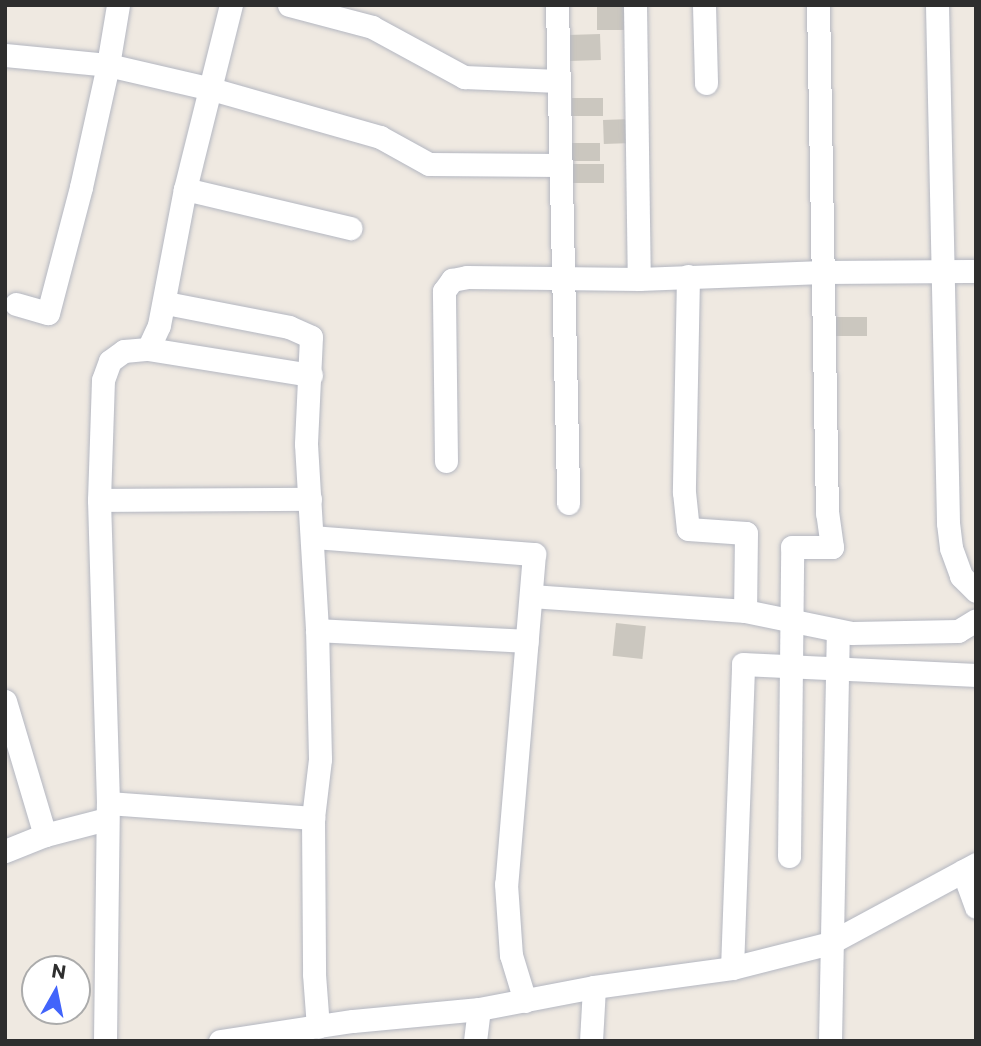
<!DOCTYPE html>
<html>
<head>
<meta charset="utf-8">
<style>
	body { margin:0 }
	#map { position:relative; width:981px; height:1046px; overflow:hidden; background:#efe9e1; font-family:Commissioner,sans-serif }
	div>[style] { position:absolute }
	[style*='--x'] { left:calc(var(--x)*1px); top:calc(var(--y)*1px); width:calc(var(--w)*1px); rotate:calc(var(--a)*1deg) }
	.building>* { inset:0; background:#cbc7bf; transform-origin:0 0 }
	.roads { filter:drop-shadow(0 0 2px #b4b7c1) drop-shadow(0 0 2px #b4b7c1) }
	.minor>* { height:23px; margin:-11.5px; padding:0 11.5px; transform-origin:11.5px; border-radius:11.5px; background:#fff }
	span { translate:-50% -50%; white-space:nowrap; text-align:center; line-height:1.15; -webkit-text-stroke:5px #fff; paint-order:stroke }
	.frame { position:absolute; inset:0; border:7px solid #2e2e2e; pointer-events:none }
	.north { position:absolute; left:21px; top:955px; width:70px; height:70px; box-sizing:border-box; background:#fff; border:2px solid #ababab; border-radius:50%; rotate:9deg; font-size:19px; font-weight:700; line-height:28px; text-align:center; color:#2e2e2e }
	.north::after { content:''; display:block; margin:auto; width:24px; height:32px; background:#4264fb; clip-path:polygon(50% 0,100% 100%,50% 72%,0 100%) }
</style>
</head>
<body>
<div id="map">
	<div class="building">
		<div style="left:597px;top:5px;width:32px;height:25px"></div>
		<div style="left:600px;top:34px;width:26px;height:32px;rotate:88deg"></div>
		<div style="left:572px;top:98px;width:31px;height:18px"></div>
		<div style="left:631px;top:119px;width:24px;height:28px;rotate:88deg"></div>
		<div style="left:569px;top:143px;width:31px;height:18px"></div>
		<div style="left:573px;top:164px;width:31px;height:19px"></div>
		<div style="left:835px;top:317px;width:32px;height:19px"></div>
		<div style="left:616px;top:623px;width:30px;height:33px;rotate:6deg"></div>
	</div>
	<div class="roads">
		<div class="minor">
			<div style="--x:289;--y:5;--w:86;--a:14.8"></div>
			<div style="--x:372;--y:27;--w:105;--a:28.5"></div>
			<div style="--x:464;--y:77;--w:94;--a:2.4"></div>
			<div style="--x:557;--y:5;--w:498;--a:88.7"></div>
			<div style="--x:635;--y:5;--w:274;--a:89.2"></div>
			<div style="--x:704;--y:5;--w:78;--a:88.5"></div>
			<div style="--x:937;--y:5;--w:518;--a:88.78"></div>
			<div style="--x:948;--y:523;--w:25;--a:83"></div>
			<div style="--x:951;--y:548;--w:30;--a:70"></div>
			<div style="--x:961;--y:576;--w:21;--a:45"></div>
			<div style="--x:5;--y:55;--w:103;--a:5.5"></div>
			<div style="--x:108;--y:65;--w:103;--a:13"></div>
			<div style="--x:208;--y:88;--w:179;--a:15.9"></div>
			<div style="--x:380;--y:137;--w:56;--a:28.9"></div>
			<div style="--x:429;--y:164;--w:131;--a:0.4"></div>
			<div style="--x:185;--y:189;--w:170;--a:13.3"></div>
			<div style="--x:688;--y:276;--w:216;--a:91.1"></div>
			<div style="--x:684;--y:492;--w:37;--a:84"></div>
			<div style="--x:688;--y:529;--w:58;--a:3.9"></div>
			<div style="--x:746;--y:533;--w:78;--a:90.7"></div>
			<div style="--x:166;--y:303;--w:125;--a:11"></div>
			<div style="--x:289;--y:327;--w:24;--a:24"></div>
			<div style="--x:311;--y:337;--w:107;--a:92.7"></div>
			<div style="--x:306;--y:444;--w:186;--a:86.6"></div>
			<div style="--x:317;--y:630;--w:210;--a:3"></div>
			<div style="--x:16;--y:304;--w:33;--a:16"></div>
			<div style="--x:48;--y:313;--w:130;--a:-75.3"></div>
			<div style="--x:81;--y:187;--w:125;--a:-77.5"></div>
			<div style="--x:108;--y:65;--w:61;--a:-80.5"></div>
			<div style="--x:148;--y:349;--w:165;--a:9.1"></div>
			<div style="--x:446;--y:461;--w:170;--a:-90.7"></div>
			<div style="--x:444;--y:291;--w:14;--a:-54"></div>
			<div style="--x:452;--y:280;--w:15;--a:-11"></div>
			<div style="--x:467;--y:277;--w:172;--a:0.7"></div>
			<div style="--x:639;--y:279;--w:184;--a:-2.2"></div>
			<div style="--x:823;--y:272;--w:153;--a:-0.4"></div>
			<div style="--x:99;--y:500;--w:211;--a:-0.3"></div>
			<div style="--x:313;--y:537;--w:222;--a:4.4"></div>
			<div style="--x:534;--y:554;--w:331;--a:94.8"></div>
			<div style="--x:506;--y:884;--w:71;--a:86"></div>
			<div style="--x:511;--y:955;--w:48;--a:73.1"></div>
			<div style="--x:531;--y:596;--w:215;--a:4"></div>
			<div style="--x:745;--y:611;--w:109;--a:11.6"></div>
			<div style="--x:852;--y:633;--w:106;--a:-1.1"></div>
			<div style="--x:958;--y:631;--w:21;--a:-31"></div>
			<div style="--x:5;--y:701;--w:140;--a:73.4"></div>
			<div style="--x:108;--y:803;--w:206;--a:4.2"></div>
			<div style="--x:313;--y:818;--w:156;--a:89.6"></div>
			<div style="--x:314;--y:974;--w:53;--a:85.7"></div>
			<div style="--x:313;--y:818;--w:59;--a:-83.2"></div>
			<div style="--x:320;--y:759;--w:129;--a:-91.3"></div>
			<div style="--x:5;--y:851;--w:43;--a:-21.8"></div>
			<div style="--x:45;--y:835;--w:64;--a:-14.5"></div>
			<div style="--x:789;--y:856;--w:309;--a:-89.4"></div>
			<div style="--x:792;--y:547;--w:40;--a:0"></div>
			<div style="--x:832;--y:547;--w:34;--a:-98"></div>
			<div style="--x:827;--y:513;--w:508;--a:-91.01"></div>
			<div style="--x:963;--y:871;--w:38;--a:70"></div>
			<div style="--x:732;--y:968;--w:304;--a:-87.9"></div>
			<div style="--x:743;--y:664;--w:233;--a:2.7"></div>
			<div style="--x:105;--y:1041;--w:238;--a:-89.3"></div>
			<div style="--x:108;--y:803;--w:303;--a:-91.7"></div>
			<div style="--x:99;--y:500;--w:120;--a:-88.1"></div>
			<div style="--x:103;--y:380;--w:20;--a:-70"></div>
			<div style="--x:110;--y:361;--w:17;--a:-36"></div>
			<div style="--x:124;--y:351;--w:24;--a:-5"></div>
			<div style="--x:148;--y:349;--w:26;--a:-65"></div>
			<div style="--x:159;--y:325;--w:138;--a:-79.2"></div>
			<div style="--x:185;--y:189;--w:190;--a:-76"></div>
			<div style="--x:220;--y:1041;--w:134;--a:-8.6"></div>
			<div style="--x:353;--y:1021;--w:127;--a:-5.4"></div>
			<div style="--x:479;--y:1009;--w:117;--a:-10.8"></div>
			<div style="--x:594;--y:987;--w:139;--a:-7.8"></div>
			<div style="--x:732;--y:968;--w:101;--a:-14.3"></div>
			<div style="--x:830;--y:943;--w:166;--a:-28.4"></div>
			<div style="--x:475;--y:1041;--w:32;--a:-83"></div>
			<div style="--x:591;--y:1041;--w:54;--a:-86.8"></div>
			<div style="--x:830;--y:1041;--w:410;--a:-88.9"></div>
		</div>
	</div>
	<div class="frame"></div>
	<div class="north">N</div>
</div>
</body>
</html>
